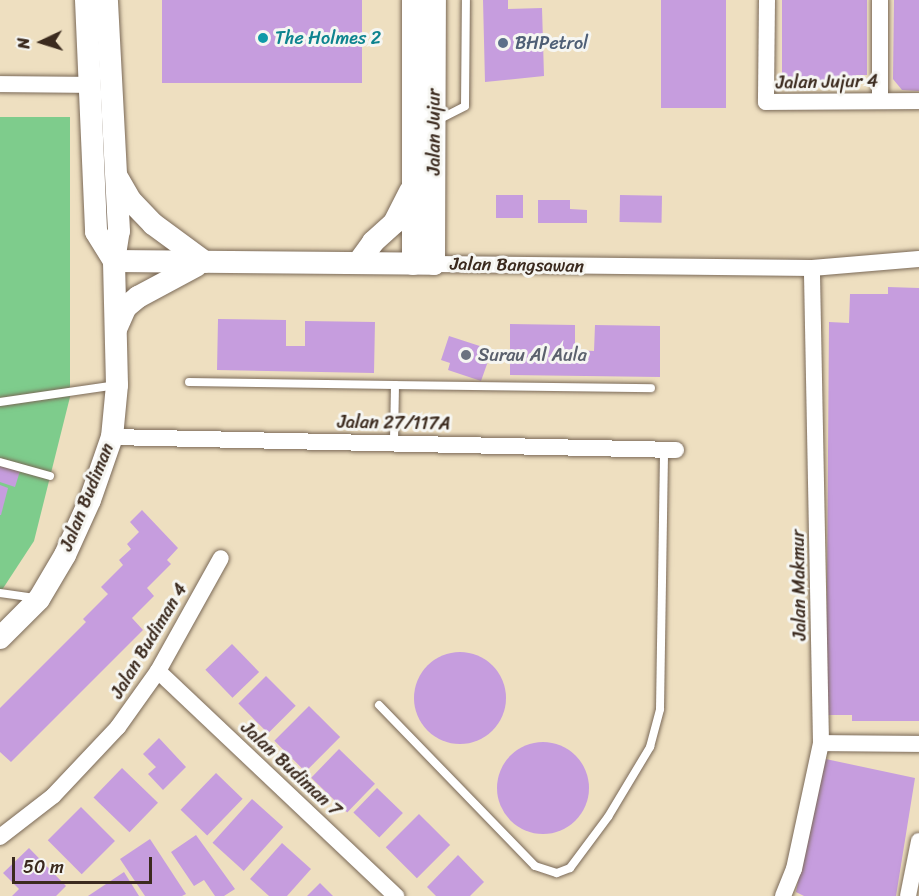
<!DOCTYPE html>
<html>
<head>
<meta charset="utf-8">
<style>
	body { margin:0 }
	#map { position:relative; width:919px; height:896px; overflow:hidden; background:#eedfc0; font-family:Sriracha,sans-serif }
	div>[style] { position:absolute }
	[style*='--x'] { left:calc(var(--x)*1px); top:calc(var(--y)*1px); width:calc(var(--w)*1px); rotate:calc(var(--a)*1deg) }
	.green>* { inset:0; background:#7ecc8c }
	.building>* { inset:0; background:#c69dde; transform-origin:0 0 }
	.round { border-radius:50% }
	.roads { filter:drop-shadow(0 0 2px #7a6957) drop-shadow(0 0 2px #7a6957) }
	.lane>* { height:8px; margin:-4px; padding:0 4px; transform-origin:4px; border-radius:4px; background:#fff }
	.street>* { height:16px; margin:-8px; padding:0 8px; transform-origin:8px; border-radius:8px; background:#fff }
	.secondary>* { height:22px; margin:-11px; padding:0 11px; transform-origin:11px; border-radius:11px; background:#fff }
	.dots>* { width:16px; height:16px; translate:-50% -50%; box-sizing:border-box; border:3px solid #f6f6f2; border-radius:50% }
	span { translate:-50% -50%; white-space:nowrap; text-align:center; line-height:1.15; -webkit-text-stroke:6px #f6f6f2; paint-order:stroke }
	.culture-label { font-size:18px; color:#0d838f }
	.left { translate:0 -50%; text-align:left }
	.service-label { font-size:18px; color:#4e5e75 }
	.street-label { font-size:18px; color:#3b2a1e }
	.worship-label { font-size:18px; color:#5b616d }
	.north { position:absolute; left:12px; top:12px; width:60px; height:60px; -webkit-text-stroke:4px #f6f6f2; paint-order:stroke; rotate:266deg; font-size:16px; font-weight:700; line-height:24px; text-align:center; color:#3b2a1e }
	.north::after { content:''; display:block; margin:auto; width:21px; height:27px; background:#3b2a1e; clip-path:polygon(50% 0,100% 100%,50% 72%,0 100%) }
	.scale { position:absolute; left:12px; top:857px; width:140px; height:27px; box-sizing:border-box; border:3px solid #3b2a1e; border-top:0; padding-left:8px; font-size:18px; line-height:21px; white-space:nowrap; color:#3b2a1e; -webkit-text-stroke:4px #f6f6f2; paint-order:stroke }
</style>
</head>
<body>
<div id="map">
	<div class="green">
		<div style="clip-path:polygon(0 117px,70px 117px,70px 397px,34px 541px,0 593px)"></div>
	</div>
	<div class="building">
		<div style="left:162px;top:0;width:200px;height:83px"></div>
		<div style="clip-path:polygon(483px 0,508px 0,508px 9px,542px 8px,544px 76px,485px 82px)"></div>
		<div style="left:661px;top:0;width:65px;height:108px"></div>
		<div style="clip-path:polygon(782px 0,867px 0,867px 75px,856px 75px,856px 87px,791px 87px,782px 75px)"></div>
		<div style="clip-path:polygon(894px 0,919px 0,919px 91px,902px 90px,893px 79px)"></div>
		<div style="left:496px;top:195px;width:27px;height:23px"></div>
		<div style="left:620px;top:195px;width:42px;height:27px;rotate:1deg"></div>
		<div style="clip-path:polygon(538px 200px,570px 200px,570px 209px,587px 210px,587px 223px,538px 223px)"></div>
		<div style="clip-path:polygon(888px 287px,919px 288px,919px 721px,852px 721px,852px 715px,826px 715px,829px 322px,849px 323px,850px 294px,888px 294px)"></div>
		<div style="clip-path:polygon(218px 319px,286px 320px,286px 346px,305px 346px,305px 321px,375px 322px,374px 373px,217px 370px)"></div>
		<div style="clip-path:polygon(510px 324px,575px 325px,575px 350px,594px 351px,595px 325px,660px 326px,660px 377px,510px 375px)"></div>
		<div style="clip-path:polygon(449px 336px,492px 350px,481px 381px,448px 370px,450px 363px,441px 360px)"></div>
		<div style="clip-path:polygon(0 464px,20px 471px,15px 487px,0 482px)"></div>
		<div style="clip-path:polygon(0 485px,8px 488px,1px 515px,0 515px)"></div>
		<div style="clip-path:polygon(142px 510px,178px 548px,167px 560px,171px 564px,147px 588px,154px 596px,132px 618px,143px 630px,11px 762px,0 752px,0 708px,86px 622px,83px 619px,108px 594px,101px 587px,123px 565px,119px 560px,131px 549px,127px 544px,139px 532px,130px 522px)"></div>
		<div style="left:232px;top:644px;width:39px;height:37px;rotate:46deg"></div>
		<div class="round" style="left:414px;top:652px;width:92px;height:92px"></div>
		<div style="left:266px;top:676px;width:42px;height:39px;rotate:45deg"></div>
		<div style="left:309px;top:706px;width:44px;height:49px;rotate:45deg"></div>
		<div style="clip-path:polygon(159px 738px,186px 767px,163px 790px,148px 774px,156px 767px,143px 754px)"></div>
		<div class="round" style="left:497px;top:742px;width:92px;height:92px"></div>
		<div style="left:339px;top:749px;width:50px;height:40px;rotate:44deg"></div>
		<div style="clip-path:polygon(821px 758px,915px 778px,896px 896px,804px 896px,796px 892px)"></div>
		<div style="left:122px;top:768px;width:50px;height:41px;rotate:44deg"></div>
		<div style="left:216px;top:773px;width:37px;height:51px;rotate:44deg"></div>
		<div style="left:377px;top:788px;width:36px;height:34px;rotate:44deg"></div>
		<div style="left:252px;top:799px;width:42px;height:59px;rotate:42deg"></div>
		<div style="left:81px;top:807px;width:48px;height:47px;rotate:45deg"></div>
		<div style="left:419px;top:814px;width:44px;height:47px;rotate:45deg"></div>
		<div style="clip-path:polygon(196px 835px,235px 889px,224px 896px,215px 896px,204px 880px,194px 886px,171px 852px)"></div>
		<div style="clip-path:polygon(150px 839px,186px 894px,182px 896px,145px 896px,120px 859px)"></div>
		<div style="clip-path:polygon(282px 843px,311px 869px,287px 896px,269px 896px,250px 879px)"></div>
		<div style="clip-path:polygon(29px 848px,66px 886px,56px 896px,12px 896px,19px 889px,3px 873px)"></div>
		<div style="clip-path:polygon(458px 855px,484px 882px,470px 896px,436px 896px,427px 887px)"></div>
		<div style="clip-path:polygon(124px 872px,139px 896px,88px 896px)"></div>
		<div style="clip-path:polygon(320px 883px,333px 896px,307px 896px)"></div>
	</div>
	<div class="roads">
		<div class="lane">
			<div style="--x:438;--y:120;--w:30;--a:-27"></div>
			<div style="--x:465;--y:106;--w:106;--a:-89.5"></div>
			<div style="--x:189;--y:382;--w:206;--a:0.8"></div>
			<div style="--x:0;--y:402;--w:118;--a:-8.3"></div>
			<div style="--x:394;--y:442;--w:57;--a:-89"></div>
			<div style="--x:395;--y:385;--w:256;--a:0.7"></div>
			<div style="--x:0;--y:462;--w:52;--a:15.6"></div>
			<div style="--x:0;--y:593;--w:35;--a:8"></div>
			<div style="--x:379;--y:705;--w:224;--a:45.9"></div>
			<div style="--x:535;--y:866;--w:23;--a:18"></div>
			<div style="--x:557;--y:873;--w:14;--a:-21"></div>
			<div style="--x:570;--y:868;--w:64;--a:-53.3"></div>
			<div style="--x:608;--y:817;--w:82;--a:-59"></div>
			<div style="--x:650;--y:747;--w:39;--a:-75"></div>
			<div style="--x:660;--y:709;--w:260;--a:-89.1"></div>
		</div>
		<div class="street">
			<div style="--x:767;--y:0;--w:102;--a:90.6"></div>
			<div style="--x:766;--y:102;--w:153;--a:-0.4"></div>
			<div style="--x:0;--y:84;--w:92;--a:0.6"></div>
			<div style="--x:880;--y:100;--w:100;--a:-90"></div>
			<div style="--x:434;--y:264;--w:378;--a:0.6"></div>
			<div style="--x:812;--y:268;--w:107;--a:-4.8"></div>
			<div style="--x:112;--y:437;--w:564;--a:1.32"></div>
			<div style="--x:158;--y:671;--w:328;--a:43.4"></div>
			<div style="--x:821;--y:743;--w:98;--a:0.6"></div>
			<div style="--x:0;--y:837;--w:67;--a:-37.7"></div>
			<div style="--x:53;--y:796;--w:95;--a:-46.7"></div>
			<div style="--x:118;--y:727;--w:69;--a:-54.5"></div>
			<div style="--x:158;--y:671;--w:129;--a:-60.9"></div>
			<div style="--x:783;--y:896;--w:29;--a:-68"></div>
			<div style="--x:794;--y:869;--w:129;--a:-77.9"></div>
			<div style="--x:821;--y:743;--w:475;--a:-91.1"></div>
			<div style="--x:908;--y:896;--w:56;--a:-78.7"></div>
		</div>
		<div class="secondary">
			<div style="--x:86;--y:0;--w:232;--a:87.5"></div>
			<div style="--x:96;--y:232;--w:34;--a:58"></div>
			<div style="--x:117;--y:177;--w:28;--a:60"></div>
			<div style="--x:131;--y:201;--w:32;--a:46"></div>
			<div style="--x:153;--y:224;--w:64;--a:36.2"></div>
			<div style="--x:114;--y:261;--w:320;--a:0.5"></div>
			<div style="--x:434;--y:264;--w:264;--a:-89.8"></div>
			<div style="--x:358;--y:263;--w:26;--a:-54"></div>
			<div style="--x:373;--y:242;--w:28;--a:-42"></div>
			<div style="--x:394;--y:223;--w:35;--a:-63"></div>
			<div style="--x:413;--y:264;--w:264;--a:-90"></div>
			<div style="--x:116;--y:329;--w:24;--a:-66"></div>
			<div style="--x:126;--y:307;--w:16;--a:-40"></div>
			<div style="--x:138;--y:297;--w:66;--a:-28.1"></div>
			<div style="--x:0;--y:638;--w:55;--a:-45"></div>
			<div style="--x:39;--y:599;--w:51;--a:-59.4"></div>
			<div style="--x:65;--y:555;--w:60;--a:-65.6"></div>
			<div style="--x:90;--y:500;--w:67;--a:-70.8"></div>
			<div style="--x:112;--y:437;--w:52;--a:-84.5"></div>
			<div style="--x:117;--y:385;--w:124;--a:-91.4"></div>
			<div style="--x:114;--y:261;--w:30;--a:-81"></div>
			<div style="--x:119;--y:231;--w:231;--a:-93"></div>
		</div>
	</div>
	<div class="dots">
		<div style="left:263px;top:38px;background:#0f9aa8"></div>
		<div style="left:503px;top:43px;background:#5c6f8a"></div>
		<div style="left:466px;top:355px;background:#6b7280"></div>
	</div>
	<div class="culture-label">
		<span class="left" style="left:275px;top:38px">The Holmes 2</span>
	</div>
	<div class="service-label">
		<span class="left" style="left:515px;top:43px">BHPetrol</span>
	</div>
	<div class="street-label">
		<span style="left:827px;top:82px;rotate:-1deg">Jalan Jujur 4</span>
		<span style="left:434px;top:132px;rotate:-90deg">Jalan Jujur</span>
		<span style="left:517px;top:265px;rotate:1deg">Jalan Bangsawan</span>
		<span style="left:394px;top:423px;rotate:1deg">Jalan 27/117A</span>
		<span style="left:87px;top:497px;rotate:-68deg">Jalan Budiman</span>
		<span style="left:799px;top:585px;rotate:-91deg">Jalan Makmur</span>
		<span style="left:149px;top:641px;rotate:-59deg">Jalan Budiman 4</span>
		<span style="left:291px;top:769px;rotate:43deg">Jalan Budiman 7</span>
	</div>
	<div class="worship-label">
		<span class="left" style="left:478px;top:355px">Surau Al Aula</span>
	</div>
	<div class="north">N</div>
	<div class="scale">50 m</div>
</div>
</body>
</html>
